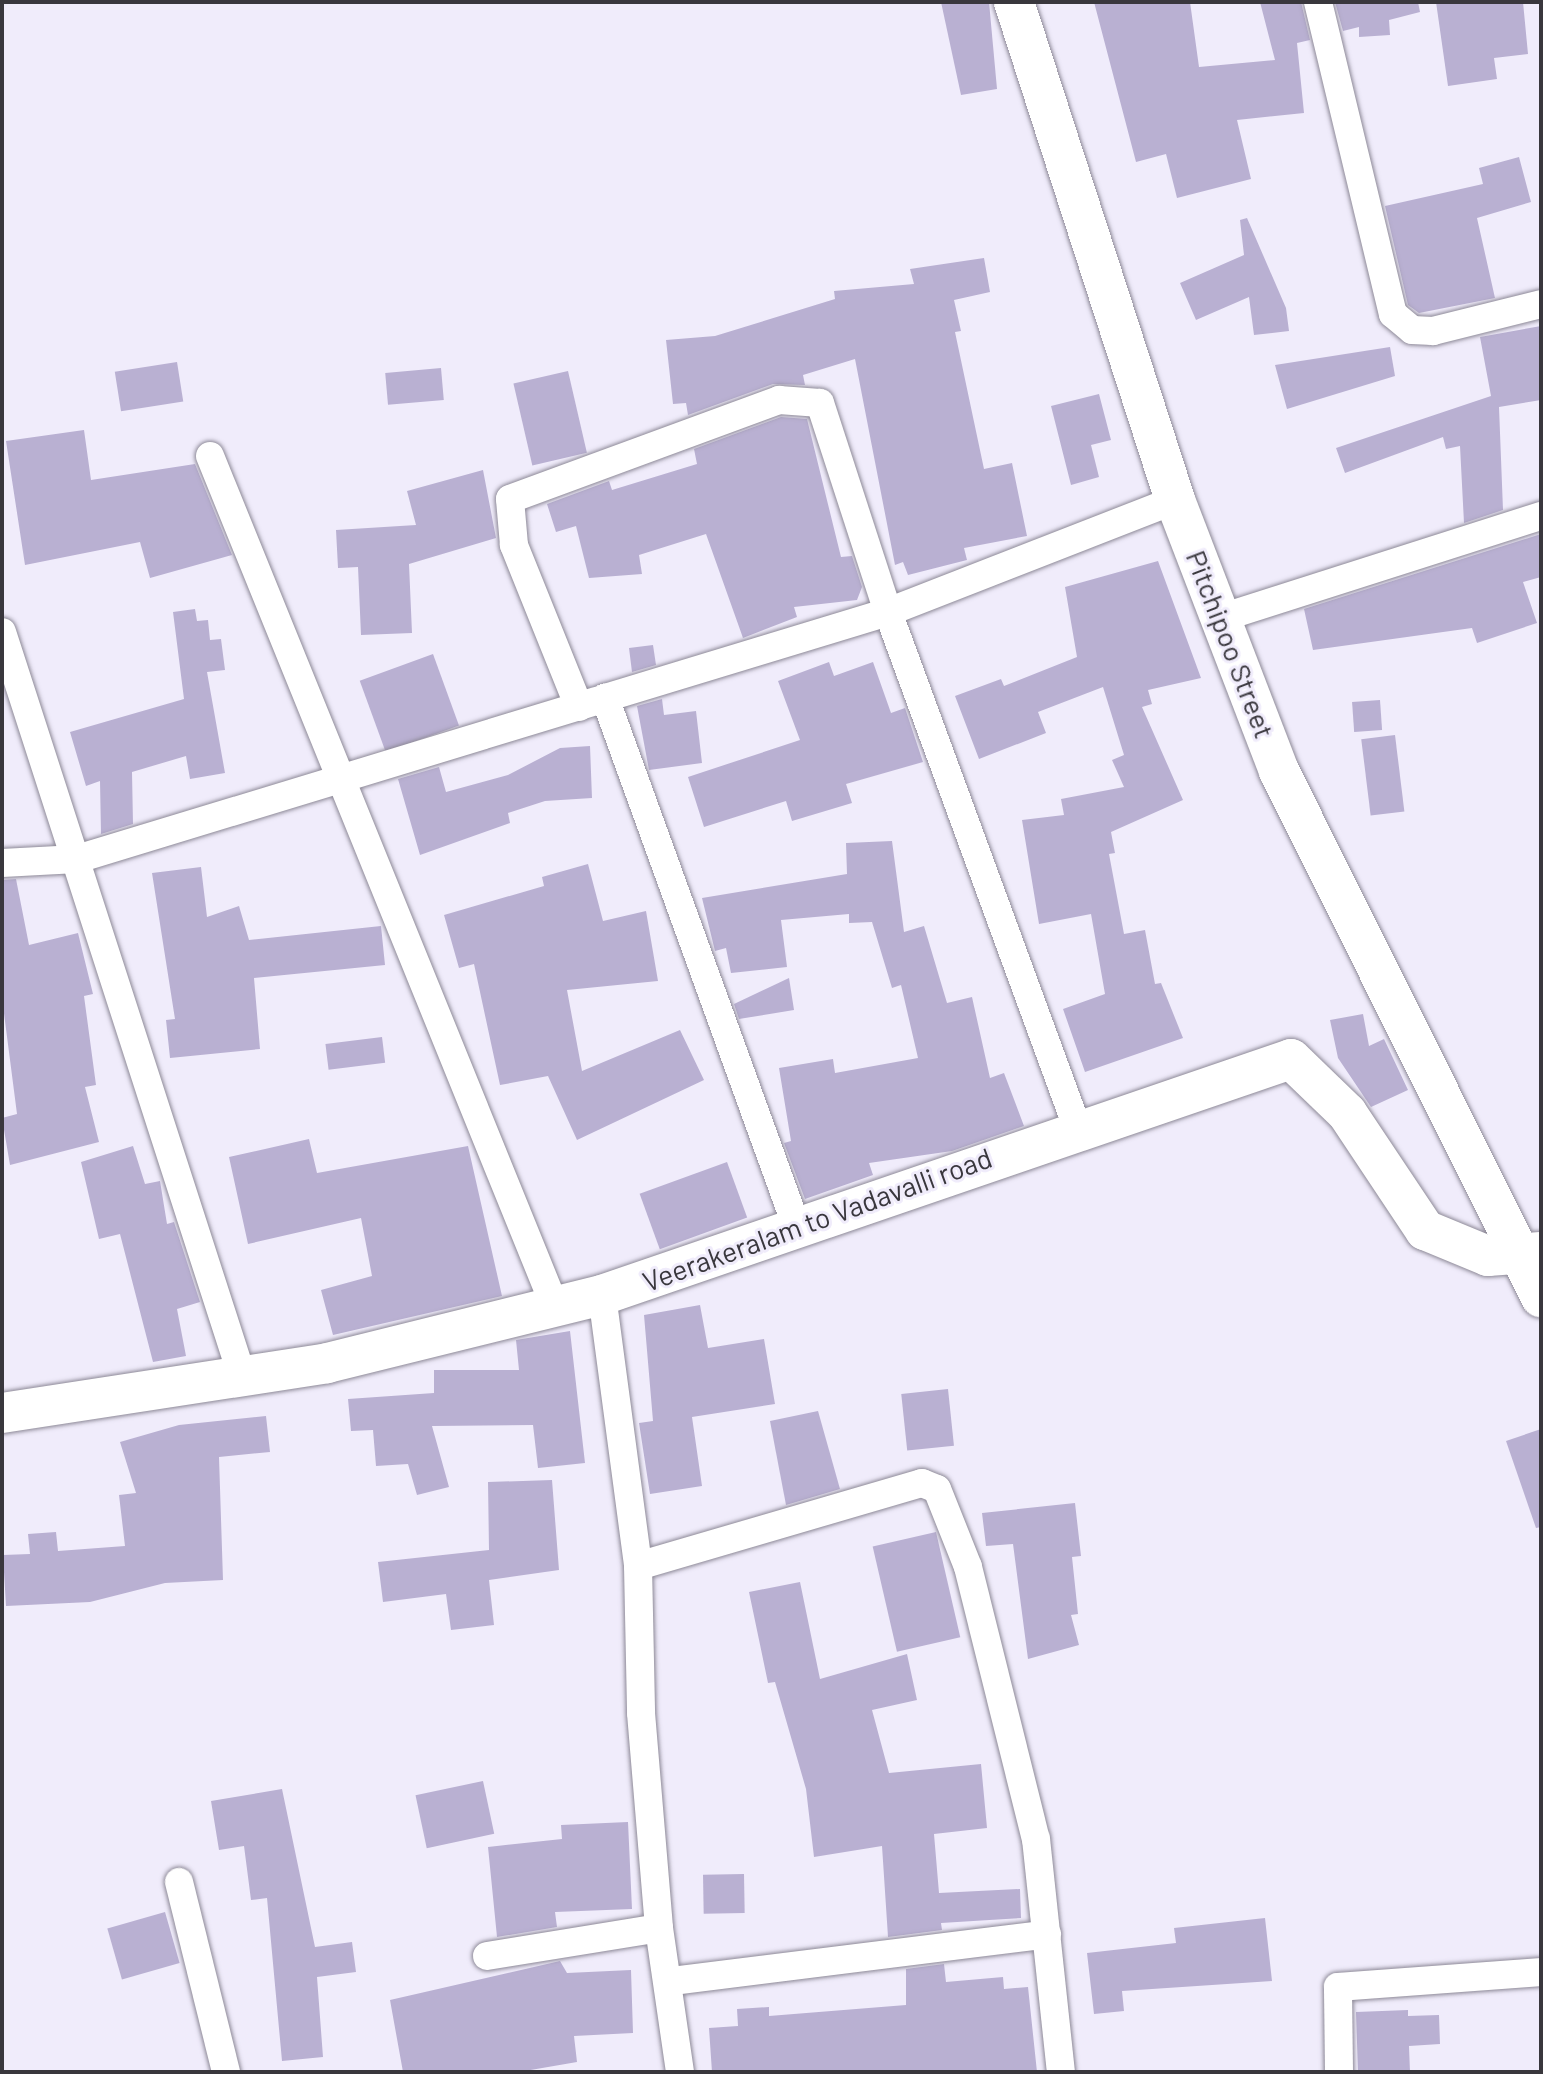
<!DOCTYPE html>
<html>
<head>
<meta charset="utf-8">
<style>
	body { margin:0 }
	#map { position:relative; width:1543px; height:2074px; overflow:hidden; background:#f0ecfb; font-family:Barlow,sans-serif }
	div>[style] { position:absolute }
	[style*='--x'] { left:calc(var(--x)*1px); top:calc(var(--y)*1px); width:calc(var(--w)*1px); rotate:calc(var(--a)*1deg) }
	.building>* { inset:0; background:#b9b0d2; transform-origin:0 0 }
	.roads { filter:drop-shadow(0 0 2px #8d8997) drop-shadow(0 0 2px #8d8997) }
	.street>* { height:28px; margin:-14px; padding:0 14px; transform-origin:14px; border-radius:14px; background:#fff }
	.secondary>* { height:40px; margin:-20px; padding:0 20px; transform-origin:20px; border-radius:20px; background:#fff }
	span { translate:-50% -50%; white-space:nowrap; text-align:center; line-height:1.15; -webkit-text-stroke:6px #f0ecfb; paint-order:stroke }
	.street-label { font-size:28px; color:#39373d }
	.frame { position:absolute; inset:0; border:4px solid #39373d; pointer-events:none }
</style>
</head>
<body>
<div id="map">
	<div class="building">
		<div style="clip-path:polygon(941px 2px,989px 2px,997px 89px,961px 95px)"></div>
		<div style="clip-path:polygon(1094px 2px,1190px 2px,1199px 67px,1275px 60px,1260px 2px,1301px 2px,1310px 40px,1297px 43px,1304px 113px,1237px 120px,1251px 179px,1177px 198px,1166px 154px,1136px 162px)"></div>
		<div style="clip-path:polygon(1335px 2px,1418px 2px,1420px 12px,1389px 20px,1390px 35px,1359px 37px,1359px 27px,1343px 31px)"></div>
		<div style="clip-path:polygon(1436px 2px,1523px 2px,1528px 54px,1494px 58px,1497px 79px,1448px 86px)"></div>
		<div style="clip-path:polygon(1519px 157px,1531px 202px,1477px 218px,1495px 298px,1419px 313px,1408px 305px,1385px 206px,1483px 184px,1479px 168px)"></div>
		<div style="clip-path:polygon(1247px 218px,1286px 308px,1289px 331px,1254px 335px,1249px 297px,1196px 320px,1180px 283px,1244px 255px,1240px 220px)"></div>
		<div style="clip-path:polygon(984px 258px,990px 292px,954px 300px,961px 331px,955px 332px,984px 469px,1012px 463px,1027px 536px,964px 548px,967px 560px,908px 575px,903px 562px,895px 565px,855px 359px,803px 375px,805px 385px,773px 384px,688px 415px,686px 403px,673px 404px,666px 340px,715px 336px,835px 299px,834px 291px,914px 284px,910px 269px)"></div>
		<div style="clip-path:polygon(1541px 326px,1541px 400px,1499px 407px,1503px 510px,1464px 523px,1460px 446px,1446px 449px,1443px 437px,1345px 473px,1336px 448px,1491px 396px,1480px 337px)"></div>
		<div style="clip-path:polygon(1390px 347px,1395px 376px,1287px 409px,1275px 365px)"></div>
		<div style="left:177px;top:362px;width:40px;height:63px;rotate:81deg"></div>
		<div style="left:441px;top:368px;width:32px;height:56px;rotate:85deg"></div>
		<div style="left:568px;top:371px;width:84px;height:56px;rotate:77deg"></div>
		<div style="clip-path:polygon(1099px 394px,1111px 440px,1091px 445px,1099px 477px,1071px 485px,1051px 406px)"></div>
		<div style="clip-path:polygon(781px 417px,807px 419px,841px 557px,852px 556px,862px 587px,857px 600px,794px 607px,797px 617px,743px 638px,706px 534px,639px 555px,642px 574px,589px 578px,576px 526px,556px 532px,547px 504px,609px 481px,612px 490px,697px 464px,694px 449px)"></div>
		<div style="clip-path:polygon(84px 430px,91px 480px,195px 464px,232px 555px,150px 578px,140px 542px,25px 565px,6px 441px)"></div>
		<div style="clip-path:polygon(483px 470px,496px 538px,409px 564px,412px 633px,361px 635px,358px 567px,338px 568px,336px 530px,416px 525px,407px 491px)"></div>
		<div style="clip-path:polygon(1541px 534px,1541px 577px,1523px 582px,1537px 623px,1477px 643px,1472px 628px,1313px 650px,1304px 609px)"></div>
		<div style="clip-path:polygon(1158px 561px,1201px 678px,1148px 690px,1152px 704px,1142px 707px,1183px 800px,1111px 832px,1115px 853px,1109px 854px,1124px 934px,1145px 930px,1155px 984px,1161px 983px,1183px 1038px,1085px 1072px,1063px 1009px,1105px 994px,1091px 914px,1039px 924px,1022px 820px,1064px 815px,1061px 799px,1124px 787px,1112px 760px,1124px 755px,1103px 687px,1038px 712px,1046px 733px,979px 759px,955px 696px,1001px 679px,1004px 686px,1077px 657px,1065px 587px)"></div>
		<div style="clip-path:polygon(195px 609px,197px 621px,208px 620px,210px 640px,221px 639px,225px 670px,207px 672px,225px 773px,190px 779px,186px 756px,132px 772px,133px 824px,101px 834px,100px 781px,86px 786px,70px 732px,184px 699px,173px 612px)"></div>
		<div style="clip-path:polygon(653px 645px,656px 665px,632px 672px,629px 648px)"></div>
		<div style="left:433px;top:654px;width:76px;height:78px;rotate:70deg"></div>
		<div style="clip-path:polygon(829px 662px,834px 676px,873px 662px,891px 713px,905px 708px,923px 762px,846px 784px,852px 803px,792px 821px,786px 801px,704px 827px,688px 777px,800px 740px,778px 681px)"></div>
		<div style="clip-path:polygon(662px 699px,664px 715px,696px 711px,702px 763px,649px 770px,637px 706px)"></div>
		<div style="left:1380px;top:700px;width:30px;height:28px;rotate:86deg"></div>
		<div style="left:1395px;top:735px;width:77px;height:34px;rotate:83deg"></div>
		<div style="clip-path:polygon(590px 746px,592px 798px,545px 801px,508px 813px,510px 823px,420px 855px,398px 779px,439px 767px,446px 792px,508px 775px,560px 748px)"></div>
		<div style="clip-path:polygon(892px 841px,904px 932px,924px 926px,947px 1003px,972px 997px,990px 1078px,1004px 1073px,1024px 1126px,952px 1151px,869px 1163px,873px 1175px,805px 1199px,784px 1143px,791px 1141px,779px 1068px,833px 1059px,835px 1073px,918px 1058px,901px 985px,892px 988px,872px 922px,849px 923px,849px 914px,781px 920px,787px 967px,731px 973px,726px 948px,715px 951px,702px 898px,847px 874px,846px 843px)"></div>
		<div style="clip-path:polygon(588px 864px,603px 921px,646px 911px,658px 981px,567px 990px,582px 1071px,680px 1030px,704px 1080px,577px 1140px,548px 1076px,500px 1085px,474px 964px,459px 968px,444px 915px,544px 886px,542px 877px)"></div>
		<div style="clip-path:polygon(201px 867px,207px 917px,239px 906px,249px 940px,381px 926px,385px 965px,254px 978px,260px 1049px,170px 1058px,166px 1020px,175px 1019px,152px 873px)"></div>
		<div style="clip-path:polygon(16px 879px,29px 945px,78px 933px,93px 994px,84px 996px,96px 1085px,85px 1087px,99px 1142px,10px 1165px,2px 1118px,17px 1114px,2px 998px,2px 880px)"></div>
		<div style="clip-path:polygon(789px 978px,794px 1010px,739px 1019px,734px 1004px)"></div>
		<div style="clip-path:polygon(1363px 1014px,1369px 1046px,1384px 1039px,1408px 1090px,1371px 1107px,1338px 1058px,1330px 1020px)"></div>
		<div style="left:382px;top:1037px;width:26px;height:57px;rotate:83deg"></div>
		<div style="clip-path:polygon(309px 1139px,317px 1173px,468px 1146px,502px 1296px,333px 1335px,321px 1290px,372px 1276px,361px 1218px,248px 1244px,229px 1157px)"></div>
		<div style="clip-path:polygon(133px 1146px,145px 1184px,160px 1181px,167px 1224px,174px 1222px,200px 1302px,177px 1309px,186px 1356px,153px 1362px,120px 1234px,99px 1239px,81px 1162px)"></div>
		<div style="left:727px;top:1162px;width:59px;height:93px;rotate:70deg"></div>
		<div style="clip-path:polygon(700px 1305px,708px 1348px,764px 1339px,775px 1404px,692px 1417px,702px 1486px,650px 1494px,639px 1423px,653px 1421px,644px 1315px)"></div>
		<div style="clip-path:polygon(570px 1331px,585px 1463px,538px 1468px,533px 1425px,432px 1426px,449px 1487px,417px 1495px,408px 1464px,376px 1466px,373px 1430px,351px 1431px,348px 1399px,434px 1393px,434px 1370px,519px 1370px,516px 1340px)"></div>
		<div style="left:948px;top:1389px;width:57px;height:47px;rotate:84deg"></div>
		<div style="clip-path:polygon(818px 1411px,840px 1489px,786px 1505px,770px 1421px)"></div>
		<div style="clip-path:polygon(266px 1416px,270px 1452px,219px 1457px,223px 1580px,165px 1583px,90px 1602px,6px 1606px,3px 1555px,30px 1554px,28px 1534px,56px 1532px,58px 1551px,125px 1546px,119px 1495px,136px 1493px,120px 1442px,179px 1425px)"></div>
		<div style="clip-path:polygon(1541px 1429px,1541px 1527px,1536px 1528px,1506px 1441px)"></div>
		<div style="clip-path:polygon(552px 1480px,559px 1570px,489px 1580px,494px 1625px,451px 1630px,446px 1594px,383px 1602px,378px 1562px,489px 1550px,488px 1482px)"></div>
		<div style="clip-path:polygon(1075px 1503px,1081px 1556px,1072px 1557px,1078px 1614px,1071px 1615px,1079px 1645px,1028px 1659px,1013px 1544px,986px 1546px,982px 1513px)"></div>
		<div style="left:936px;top:1532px;width:108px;height:65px;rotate:77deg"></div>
		<div style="clip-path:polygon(800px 1582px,820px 1679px,907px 1654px,917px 1700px,872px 1710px,889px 1773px,981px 1764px,987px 1828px,934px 1834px,939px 1893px,1020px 1889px,1021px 1918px,941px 1923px,942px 1930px,888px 1937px,882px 1846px,814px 1857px,806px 1789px,775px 1682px,768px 1683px,749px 1592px)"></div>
		<div style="left:483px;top:1781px;width:54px;height:69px;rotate:78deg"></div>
		<div style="clip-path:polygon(282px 1789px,315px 1947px,352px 1942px,356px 1972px,317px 1977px,323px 2057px,282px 2061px,267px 1898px,251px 1900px,244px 1846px,219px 1850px,211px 1801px)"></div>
		<div style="clip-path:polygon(628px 1822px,632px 1909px,555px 1912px,557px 1927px,497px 1937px,488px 1847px,562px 1839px,561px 1825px)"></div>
		<div style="left:744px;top:1874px;width:39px;height:41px;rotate:89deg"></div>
		<div style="left:165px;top:1912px;width:53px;height:60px;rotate:74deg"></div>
		<div style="clip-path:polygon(1265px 1918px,1272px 1981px,1122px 1991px,1124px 2011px,1094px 2014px,1087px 1953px,1176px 1943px,1174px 1928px)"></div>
		<div style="clip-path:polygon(560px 1961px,567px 1973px,631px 1970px,633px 2033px,574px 2036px,577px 2062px,519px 2072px,403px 2072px,390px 2000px)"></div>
		<div style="clip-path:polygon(944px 1964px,946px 1982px,1003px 1977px,1004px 1989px,1028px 1987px,1037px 2072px,712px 2072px,709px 2028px,738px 2026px,737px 2009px,769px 2007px,769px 2016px,906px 2005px,906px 1969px)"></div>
		<div style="clip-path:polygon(1408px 2010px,1408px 2016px,1439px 2015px,1440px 2044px,1409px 2046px,1410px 2072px,1358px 2072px,1356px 2012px)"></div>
	</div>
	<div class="roads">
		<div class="street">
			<div style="--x:1318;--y:2;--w:321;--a:76.5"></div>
			<div style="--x:1393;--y:314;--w:25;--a:40"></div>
			<div style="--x:1412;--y:330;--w:21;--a:3"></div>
			<div style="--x:1433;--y:331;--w:111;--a:-14"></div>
			<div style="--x:210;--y:456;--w:918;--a:67.93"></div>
			<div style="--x:1224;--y:617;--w:333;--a:-17.7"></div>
			<div style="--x:2;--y:632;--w:782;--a:72.12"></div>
			<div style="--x:579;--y:707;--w:175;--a:-111.9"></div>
			<div style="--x:514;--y:545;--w:46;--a:-95"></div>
			<div style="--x:510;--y:499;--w:287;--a:-20.2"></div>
			<div style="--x:779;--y:400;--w:41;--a:4.2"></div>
			<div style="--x:820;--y:403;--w:220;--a:72"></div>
			<div style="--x:888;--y:612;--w:549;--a:69.85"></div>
			<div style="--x:2;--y:863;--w:75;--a:-3.1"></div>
			<div style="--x:77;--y:859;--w:543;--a:-16.93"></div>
			<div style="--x:796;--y:1225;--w:561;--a:-109.92"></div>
			<div style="--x:605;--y:698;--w:296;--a:-16.9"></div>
			<div style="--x:888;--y:612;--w:308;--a:-21.3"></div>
			<div style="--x:602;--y:1295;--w:273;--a:82.4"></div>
			<div style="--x:638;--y:1566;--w:147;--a:88.8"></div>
			<div style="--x:641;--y:1713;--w:216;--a:85.2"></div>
			<div style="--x:659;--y:1928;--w:146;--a:81.7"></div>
			<div style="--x:638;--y:1566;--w:296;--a:-16.3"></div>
			<div style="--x:922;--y:1483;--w:16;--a:22"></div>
			<div style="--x:937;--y:1489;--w:84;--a:68.3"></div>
			<div style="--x:968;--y:1567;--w:280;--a:76"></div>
			<div style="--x:1036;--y:1839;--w:234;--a:83.9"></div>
			<div style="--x:179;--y:1882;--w:196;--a:76.1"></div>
			<div style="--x:487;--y:1956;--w:174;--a:-9.2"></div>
			<div style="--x:672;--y:1981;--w:378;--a:-7.1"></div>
			<div style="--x:1339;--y:2072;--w:85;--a:-90.7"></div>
			<div style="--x:1338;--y:1987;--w:204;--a:-4.2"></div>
		</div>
		<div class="secondary">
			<div style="--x:1014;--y:2;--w:523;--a:72.08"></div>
			<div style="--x:1175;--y:500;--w:290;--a:69"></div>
			<div style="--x:1279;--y:771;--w:588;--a:63.52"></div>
			<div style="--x:2;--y:1413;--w:329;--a:-8.7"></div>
			<div style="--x:327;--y:1363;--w:283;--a:-13.9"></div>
			<div style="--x:602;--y:1295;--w:728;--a:-18.91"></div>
			<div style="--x:1291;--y:1059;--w:78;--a:44"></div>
			<div style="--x:1347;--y:1113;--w:141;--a:56.3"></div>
			<div style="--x:1425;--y:1230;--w:68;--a:22.4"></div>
			<div style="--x:1488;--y:1256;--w:53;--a:-4.3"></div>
		</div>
	</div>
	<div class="street-label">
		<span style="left:1231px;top:644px;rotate:69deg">Pitchipoo Street</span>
		<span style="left:817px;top:1219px;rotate:-20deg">Veerakeralam to Vadavalli road</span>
	</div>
	<div class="frame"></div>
</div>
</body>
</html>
